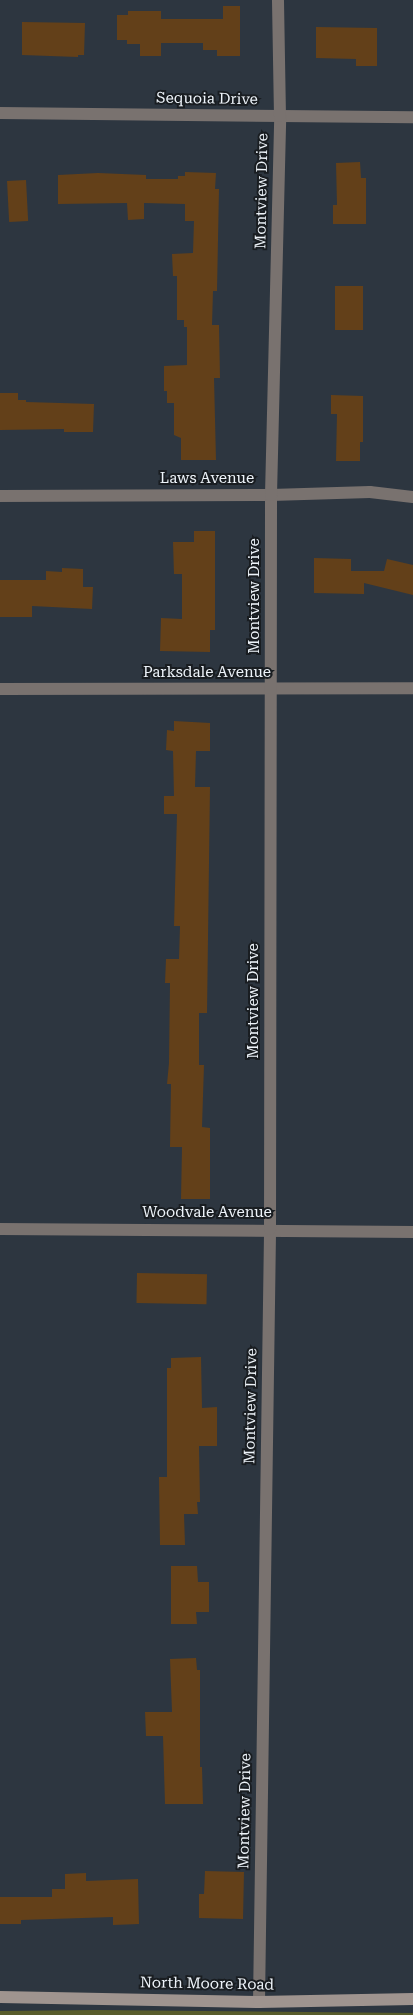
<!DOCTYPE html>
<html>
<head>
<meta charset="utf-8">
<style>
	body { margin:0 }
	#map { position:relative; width:413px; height:2015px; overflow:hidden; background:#2d3640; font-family:"Roboto Serif",serif }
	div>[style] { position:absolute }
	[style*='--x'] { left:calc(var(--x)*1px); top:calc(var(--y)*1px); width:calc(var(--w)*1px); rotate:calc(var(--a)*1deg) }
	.green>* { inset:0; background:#585c2b }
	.building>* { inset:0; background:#634019; transform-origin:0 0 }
	.street>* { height:12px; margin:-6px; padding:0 6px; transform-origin:6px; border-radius:6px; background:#79726f }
	.secondary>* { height:12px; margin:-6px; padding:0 6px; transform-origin:6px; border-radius:6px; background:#9f948f }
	span { translate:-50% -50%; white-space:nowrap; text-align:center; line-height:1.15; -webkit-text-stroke:4px #191d21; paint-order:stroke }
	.street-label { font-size:15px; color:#eef4fa }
</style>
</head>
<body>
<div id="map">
	<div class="green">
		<div style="clip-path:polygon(96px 2010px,413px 2013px,413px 2015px,0 2015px,0 2011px)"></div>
	</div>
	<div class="building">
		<div style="clip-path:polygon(223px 6px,240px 6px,240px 56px,217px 56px,217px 50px,203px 50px,203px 43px,161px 43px,161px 56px,140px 56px,140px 44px,127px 44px,127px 40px,117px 40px,117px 15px,128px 15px,128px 11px,161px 11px,161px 19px,223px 19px)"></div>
		<div style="clip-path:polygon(22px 22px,85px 23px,84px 55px,78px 55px,78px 57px,22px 55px)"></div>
		<div style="clip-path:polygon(316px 27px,377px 28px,377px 66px,356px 66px,356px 59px,316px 58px)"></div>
		<div style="clip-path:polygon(360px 162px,361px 178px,366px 178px,366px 224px,333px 224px,333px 205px,337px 205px,336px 163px)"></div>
		<div style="clip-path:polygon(185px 172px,216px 173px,215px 189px,219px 189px,217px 291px,213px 291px,212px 325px,219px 325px,220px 378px,214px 378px,216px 460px,181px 460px,181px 438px,174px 435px,174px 403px,167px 403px,167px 391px,164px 391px,164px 366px,187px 365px,187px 327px,184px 327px,184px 320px,177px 320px,177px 276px,173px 276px,172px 254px,193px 253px,194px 221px,185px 221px,185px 204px,144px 203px,144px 219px,128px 220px,127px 203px,58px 204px,58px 175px,98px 173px,146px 175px,146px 179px,178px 179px,178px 176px,185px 176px)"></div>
		<div style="left:26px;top:180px;width:41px;height:19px;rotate:87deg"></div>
		<div style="left:335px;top:286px;width:28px;height:44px"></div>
		<div style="clip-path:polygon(0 393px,18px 393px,18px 400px,26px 400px,26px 402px,94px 404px,93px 432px,64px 432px,64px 429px,0 430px)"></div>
		<div style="clip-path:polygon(331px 395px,363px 396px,363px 442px,360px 442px,360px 461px,336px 461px,337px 414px,331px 414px)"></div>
		<div style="clip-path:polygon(194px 531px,215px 531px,215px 630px,210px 630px,210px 652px,160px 651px,161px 618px,182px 619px,182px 574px,174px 574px,173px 542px,194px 542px)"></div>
		<div style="clip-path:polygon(314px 558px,351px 559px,351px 571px,384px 571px,387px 559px,413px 565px,413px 595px,364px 583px,364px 594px,314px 593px)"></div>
		<div style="clip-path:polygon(62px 568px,83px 569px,83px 587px,93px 587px,92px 609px,32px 606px,32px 617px,0 617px,0 580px,46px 580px,46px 571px,62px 572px)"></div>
		<div style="clip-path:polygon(174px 721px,210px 723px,210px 751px,196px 751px,195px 787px,210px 787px,207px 1013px,199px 1013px,199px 1065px,204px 1065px,202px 1127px,210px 1128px,210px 1199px,181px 1199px,182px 1147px,170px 1147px,171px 1084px,167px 1084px,169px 1063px,170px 983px,165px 983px,166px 959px,179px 959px,180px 926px,174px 926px,177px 814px,164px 814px,164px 796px,174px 796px,173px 751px,166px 750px,167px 730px,174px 731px)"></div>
		<div style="left:137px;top:1273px;width:70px;height:30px;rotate:1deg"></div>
		<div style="clip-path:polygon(201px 1357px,202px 1408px,217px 1407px,217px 1446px,199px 1446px,200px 1502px,197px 1502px,198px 1514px,184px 1514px,185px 1545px,160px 1545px,159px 1477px,167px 1477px,167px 1368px,171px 1368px,171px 1358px)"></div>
		<div style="clip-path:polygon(171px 1566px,197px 1566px,198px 1582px,209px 1582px,209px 1612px,196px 1612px,197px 1624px,171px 1624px)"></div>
		<div style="clip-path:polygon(196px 1658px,197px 1670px,200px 1670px,200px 1767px,202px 1767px,203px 1804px,165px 1804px,163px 1736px,146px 1736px,145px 1712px,172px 1712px,170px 1659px)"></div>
		<div style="clip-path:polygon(205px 1871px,244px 1872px,243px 1919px,199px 1918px,199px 1894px,204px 1894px)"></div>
		<div style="clip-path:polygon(86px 1873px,86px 1881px,138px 1879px,139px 1924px,113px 1925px,113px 1917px,21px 1920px,21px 1924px,0 1924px,0 1897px,52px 1897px,52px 1889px,65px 1889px,65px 1874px)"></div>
	</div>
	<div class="street">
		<div style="--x:0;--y:113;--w:413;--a:0.6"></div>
		<div style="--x:0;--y:496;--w:271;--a:-0.2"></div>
		<div style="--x:271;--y:495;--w:99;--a:-1.7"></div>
		<div style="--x:370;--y:492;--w:43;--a:6.6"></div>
		<div style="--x:0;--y:689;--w:413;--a:-0.1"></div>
		<div style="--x:0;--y:1229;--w:413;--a:0.4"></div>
		<div style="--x:259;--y:2002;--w:773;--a:-89.18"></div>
		<div style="--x:270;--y:1229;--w:734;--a:-89.92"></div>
		<div style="--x:271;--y:495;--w:379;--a:-88.6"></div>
		<div style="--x:280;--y:116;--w:116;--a:-91"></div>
	</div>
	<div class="secondary">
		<div style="--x:0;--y:1997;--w:259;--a:1.1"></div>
		<div style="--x:259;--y:2002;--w:154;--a:-1.1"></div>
	</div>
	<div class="street-label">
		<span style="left:207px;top:99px;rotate:1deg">Sequoia Drive</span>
		<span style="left:262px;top:191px;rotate:-89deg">Montview Drive</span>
		<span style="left:207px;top:479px">Laws Avenue</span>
		<span style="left:255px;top:596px;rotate:-90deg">Montview Drive</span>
		<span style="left:207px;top:673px">Parksdale Avenue</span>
		<span style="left:254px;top:1001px;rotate:-90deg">Montview Drive</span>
		<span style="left:207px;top:1213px">Woodvale Avenue</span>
		<span style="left:251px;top:1406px;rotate:-89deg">Montview Drive</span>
		<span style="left:245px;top:1811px;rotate:-89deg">Montview Drive</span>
		<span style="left:207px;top:1984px;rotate:1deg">North Moore Road</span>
	</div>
</div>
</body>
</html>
